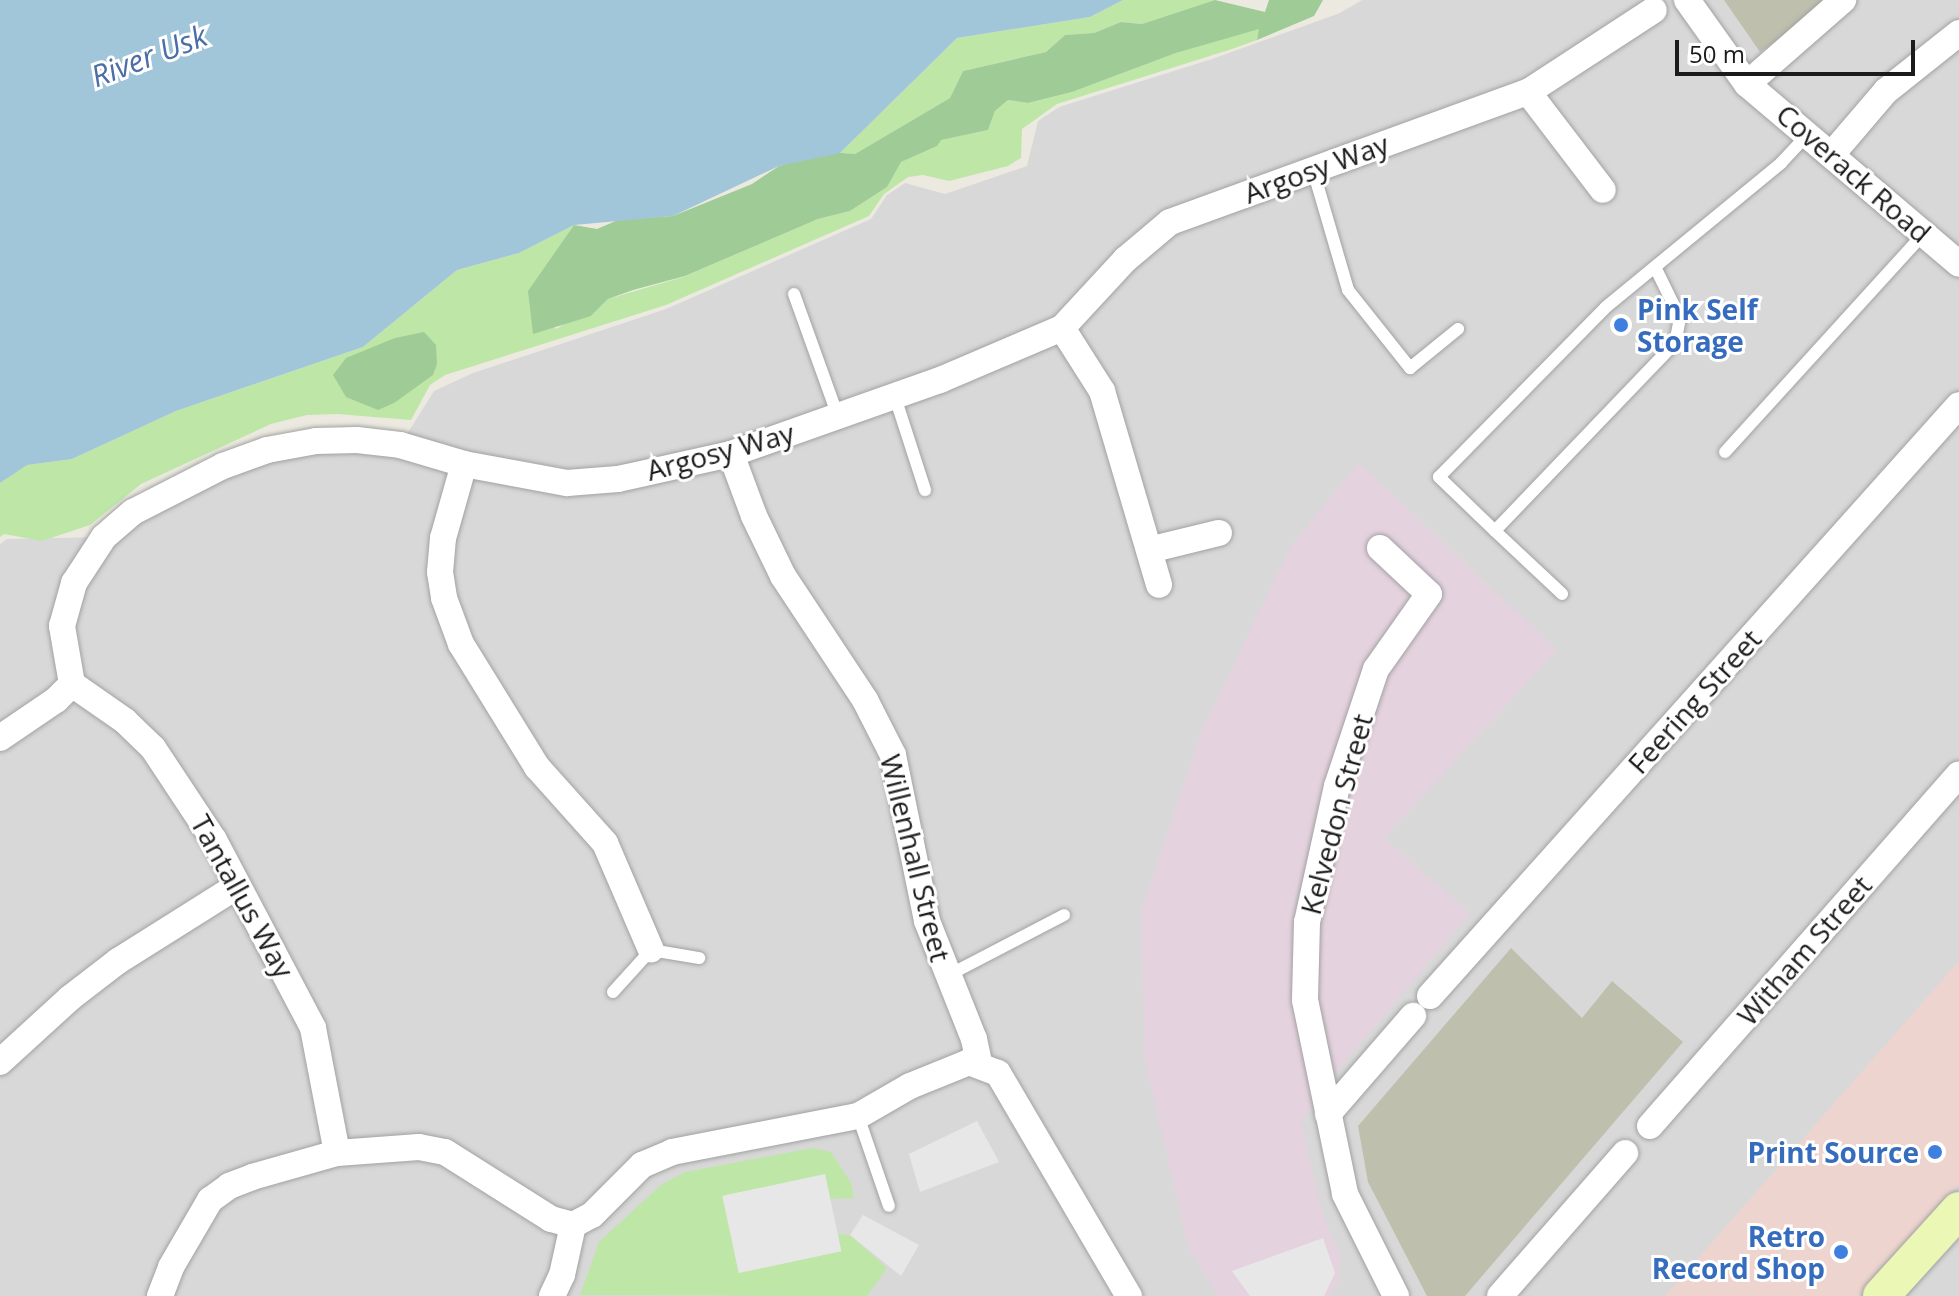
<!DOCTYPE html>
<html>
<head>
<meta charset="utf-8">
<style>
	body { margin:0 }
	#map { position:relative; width:1959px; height:1296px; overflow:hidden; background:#eceae0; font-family:"Open Sans",sans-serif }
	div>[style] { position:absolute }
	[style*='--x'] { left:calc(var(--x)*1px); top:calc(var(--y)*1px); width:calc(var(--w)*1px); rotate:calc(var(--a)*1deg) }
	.residential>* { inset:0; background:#d9d8d8 }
	.commercial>* { inset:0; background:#edd4cf }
	.industrial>* { inset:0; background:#e5d2df }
	.construction>* { inset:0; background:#bec0ad }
	.grass>* { inset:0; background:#bee6a7 }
	.forest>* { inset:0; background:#9fcb96 }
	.parking>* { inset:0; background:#e7e7e7; transform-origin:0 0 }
	.water>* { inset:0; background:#a2c6d9 }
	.roads { filter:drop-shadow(0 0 2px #a2a2a2) drop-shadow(0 0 2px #a2a2a2) }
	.lane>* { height:12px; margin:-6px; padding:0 6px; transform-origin:6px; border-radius:6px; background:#fff }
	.street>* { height:26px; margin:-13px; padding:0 13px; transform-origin:13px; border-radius:13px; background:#fff }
	.secondary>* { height:36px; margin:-18px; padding:0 18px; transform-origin:18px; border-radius:18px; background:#ebf7b4 }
	.dots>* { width:22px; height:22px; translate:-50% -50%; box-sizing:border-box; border:4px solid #fff; border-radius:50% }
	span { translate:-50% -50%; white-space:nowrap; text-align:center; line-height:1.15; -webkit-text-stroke:6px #fff; paint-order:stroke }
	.street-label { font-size:28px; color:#1b1b1b }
	.shop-label { font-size:28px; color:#366cbe; font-weight:700 }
	.left { translate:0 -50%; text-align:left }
	.right { translate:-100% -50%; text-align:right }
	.water-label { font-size:30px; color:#4b6ea6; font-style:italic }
	.scale { position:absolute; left:1675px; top:40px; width:240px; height:36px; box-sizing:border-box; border:4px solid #1b1b1b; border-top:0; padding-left:10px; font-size:24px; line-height:28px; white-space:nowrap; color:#1b1b1b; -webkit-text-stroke:6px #fff; paint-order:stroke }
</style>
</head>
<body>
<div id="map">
	<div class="residential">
		<div style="clip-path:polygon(1362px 0,1959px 0,1959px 1296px,0 1296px,0 544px,7px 539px,104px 537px,267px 450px,400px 445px,434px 391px,473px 373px,666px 309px,871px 219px,887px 195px,905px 183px,945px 194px,1027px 166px,1038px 121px,1059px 107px,1212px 59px,1340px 13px)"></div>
	</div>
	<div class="commercial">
		<div style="clip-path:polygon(1959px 961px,1959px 1183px,1859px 1296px,1665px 1296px)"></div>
	</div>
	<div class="industrial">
		<div style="clip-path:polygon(1359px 463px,1557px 650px,1384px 838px,1470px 914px,1351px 1054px,1301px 1121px,1322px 1213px,1340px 1254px,1338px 1284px,1328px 1296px,1219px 1296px,1188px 1247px,1145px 1059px,1141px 911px,1202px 730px,1291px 546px)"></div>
	</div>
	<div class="construction">
		<div style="clip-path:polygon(1724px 0,1828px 0,1816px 13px,1760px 52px)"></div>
		<div style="clip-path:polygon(1511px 948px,1582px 1018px,1612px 981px,1683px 1042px,1465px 1296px,1427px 1296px,1368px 1182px,1358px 1126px)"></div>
	</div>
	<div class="grass">
		<div style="clip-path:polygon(1123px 0,1215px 0,1142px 24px,1121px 22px,1094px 33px,1065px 35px,1046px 52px,963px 71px,950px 98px,855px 154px,840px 153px,957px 38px,1090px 17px)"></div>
		<div style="clip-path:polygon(1260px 28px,1257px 40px,1232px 49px,1057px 104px,1022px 129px,1021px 158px,1008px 166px,949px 181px,923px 175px,908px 177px,884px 194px,869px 216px,666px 305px,445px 375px,430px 385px,411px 420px,337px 414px,307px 415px,271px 424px,141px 484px,90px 525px,42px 541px,4px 534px,0 537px,0 483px,26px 465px,72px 459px,176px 411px,363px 347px,457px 270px,519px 253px,574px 225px,528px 292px,556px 329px,573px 319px,591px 316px,608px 299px,683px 277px,818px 219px,850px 211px,887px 187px,900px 162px,937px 146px,940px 140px,988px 130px,995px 111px,1008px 100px,1028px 103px,1072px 92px,1176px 53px)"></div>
		<div style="clip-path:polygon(812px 1148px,831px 1152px,851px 1183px,854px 1198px,830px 1199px,825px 1174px,841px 1251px,838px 1234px,850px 1235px,887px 1268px,867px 1296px,580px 1295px,599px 1242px,661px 1185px,685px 1172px)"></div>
	</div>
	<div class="forest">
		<div style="clip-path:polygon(1215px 0,1265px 12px,1269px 0,1323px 0,1314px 16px,1257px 40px,1259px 29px,1176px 53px,1072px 92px,1028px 103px,1008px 100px,995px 111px,988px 130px,941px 140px,937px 146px,901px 162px,887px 187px,850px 211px,818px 219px,685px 276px,633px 290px,608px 299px,591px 316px,533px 334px,528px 291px,574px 225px,597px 229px,618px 220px,673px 216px,752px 184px,779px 166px,829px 152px,855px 154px,950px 98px,963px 71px,1046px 52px,1065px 35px,1094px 33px,1121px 22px,1142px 24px)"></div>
		<div style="clip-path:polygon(424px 332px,436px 345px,437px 364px,433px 375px,394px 403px,378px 410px,346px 397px,333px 375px,346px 358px,395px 338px)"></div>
	</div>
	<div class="parking">
		<div style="clip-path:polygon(977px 1121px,999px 1162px,920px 1192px,909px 1154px)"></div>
		<div style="left:825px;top:1174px;width:79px;height:105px;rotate:78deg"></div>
		<div style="clip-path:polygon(863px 1215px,919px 1245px,901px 1276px,850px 1235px)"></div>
		<div style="clip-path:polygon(1323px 1238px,1335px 1273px,1324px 1296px,1250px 1296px,1232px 1271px)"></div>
	</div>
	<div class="water">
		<div style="clip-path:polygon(0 0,1123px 0,1090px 17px,957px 38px,840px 153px,779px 166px,673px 216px,574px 225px,519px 253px,457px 270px,363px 347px,176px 411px,72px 459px,27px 465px,0 483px)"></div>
	</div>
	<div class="roads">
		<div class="lane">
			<div style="--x:1313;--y:170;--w:125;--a:73.7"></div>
			<div style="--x:1348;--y:290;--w:100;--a:51.5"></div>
			<div style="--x:1410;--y:368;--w:62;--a:-39.1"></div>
			<div style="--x:1655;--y:267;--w:57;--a:63.9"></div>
			<div style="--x:1680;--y:318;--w:25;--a:101"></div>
			<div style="--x:1675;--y:343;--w:260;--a:133.8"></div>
			<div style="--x:1495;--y:531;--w:78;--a:-136"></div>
			<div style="--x:1439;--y:477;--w:238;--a:-45.5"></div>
			<div style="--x:1606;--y:307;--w:227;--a:-39.4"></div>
			<div style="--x:1781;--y:163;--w:41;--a:-47"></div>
			<div style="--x:794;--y:294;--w:130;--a:70.2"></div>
			<div style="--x:895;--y:397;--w:98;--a:72.1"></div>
			<div style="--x:1725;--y:452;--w:296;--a:-47.7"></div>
			<div style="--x:1495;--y:531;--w:92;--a:43.2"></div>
			<div style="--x:947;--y:976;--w:132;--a:-27.5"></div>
			<div style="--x:613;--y:992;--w:57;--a:-47.9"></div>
			<div style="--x:651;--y:950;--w:49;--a:9.5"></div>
			<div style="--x:858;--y:1116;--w:95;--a:71"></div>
		</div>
		<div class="street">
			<div style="--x:1687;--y:0;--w:103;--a:54.5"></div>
			<div style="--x:1747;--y:84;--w:278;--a:40.3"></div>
			<div style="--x:1747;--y:84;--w:128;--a:-41.2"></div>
			<div style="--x:1528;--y:92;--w:123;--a:52.6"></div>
			<div style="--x:1833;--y:153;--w:82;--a:-49.5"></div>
			<div style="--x:1886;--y:91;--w:93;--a:-38.5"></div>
			<div style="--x:1062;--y:328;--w:75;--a:57.6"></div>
			<div style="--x:1102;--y:391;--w:202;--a:73.6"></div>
			<div style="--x:731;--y:454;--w:66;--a:69.6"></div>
			<div style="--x:754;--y:516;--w:67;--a:64.2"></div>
			<div style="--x:783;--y:576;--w:149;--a:56.5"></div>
			<div style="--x:865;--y:700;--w:62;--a:63"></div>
			<div style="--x:893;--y:755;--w:169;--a:78.4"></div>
			<div style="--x:927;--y:921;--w:127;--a:68.3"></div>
			<div style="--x:974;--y:1039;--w:25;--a:78"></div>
			<div style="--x:464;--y:464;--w:77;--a:105.8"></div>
			<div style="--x:443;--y:538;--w:34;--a:95"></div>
			<div style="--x:440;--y:572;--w:26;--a:81"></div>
			<div style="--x:444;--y:598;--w:49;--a:69.7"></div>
			<div style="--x:461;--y:644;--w:145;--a:58.3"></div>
			<div style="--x:537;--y:767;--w:102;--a:48.2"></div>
			<div style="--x:605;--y:843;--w:116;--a:66.7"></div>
			<div style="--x:1380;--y:548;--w:67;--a:43.2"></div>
			<div style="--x:1429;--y:594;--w:92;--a:125.2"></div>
			<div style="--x:1376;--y:669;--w:123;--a:108.4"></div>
			<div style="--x:1337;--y:786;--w:139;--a:102.4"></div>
			<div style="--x:1307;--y:922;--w:78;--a:91.5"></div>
			<div style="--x:1305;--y:1000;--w:198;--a:78.3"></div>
			<div style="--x:1345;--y:1194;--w:114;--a:63.4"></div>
			<div style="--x:1149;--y:550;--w:72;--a:-13.7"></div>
			<div style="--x:72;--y:684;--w:65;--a:34.9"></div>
			<div style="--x:125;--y:721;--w:39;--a:44"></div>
			<div style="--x:153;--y:748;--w:110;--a:56.5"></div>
			<div style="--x:214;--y:840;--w:212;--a:62.2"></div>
			<div style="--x:313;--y:1028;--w:127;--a:79.1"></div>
			<div style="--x:0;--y:738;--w:68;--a:-34.2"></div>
			<div style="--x:56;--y:700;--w:23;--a:-45"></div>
			<div style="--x:72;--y:684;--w:59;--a:-99.8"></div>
			<div style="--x:62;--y:626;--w:45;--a:-74.4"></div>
			<div style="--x:74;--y:583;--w:55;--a:-56.9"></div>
			<div style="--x:104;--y:537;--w:38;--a:-41"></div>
			<div style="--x:133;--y:512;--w:101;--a:-27.1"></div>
			<div style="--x:223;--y:466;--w:47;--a:-20"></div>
			<div style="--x:267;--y:450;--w:50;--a:-10.4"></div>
			<div style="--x:316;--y:441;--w:41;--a:-1.4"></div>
			<div style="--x:357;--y:440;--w:43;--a:6.6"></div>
			<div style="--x:400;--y:445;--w:67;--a:16.5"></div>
			<div style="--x:464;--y:464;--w:105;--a:10.5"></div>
			<div style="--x:567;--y:483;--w:51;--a:-4.5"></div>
			<div style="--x:618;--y:479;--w:116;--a:-12.5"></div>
			<div style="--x:731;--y:454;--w:222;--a:-19.5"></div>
			<div style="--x:940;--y:380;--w:133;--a:-23.1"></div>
			<div style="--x:1062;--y:328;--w:94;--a:-47.2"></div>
			<div style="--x:1126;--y:259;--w:57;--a:-40.1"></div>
			<div style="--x:1170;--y:222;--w:381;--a:-20"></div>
			<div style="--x:1528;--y:92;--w:150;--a:-33.1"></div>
			<div style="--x:1430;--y:996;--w:793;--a:-48.17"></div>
			<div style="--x:0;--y:1062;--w:95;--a:-42.4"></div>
			<div style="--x:70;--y:998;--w:61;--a:-37.6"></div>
			<div style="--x:118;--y:961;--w:141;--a:-32.2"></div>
			<div style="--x:1328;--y:1114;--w:130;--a:-49.1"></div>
			<div style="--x:1650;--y:1126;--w:468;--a:-48.7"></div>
			<div style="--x:160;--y:1296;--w:31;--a:-69"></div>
			<div style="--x:171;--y:1267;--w:78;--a:-59.8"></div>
			<div style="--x:210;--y:1200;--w:24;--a:-36"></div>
			<div style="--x:229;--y:1186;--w:25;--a:-21"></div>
			<div style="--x:252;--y:1177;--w:88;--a:-15.8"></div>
			<div style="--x:337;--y:1153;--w:82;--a:-4.2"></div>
			<div style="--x:419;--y:1147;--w:26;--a:11"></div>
			<div style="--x:445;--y:1152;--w:125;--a:32.3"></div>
			<div style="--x:551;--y:1219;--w:23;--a:15"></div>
			<div style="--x:573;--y:1225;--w:21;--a:-28"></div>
			<div style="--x:592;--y:1215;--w:71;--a:-45"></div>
			<div style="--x:642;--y:1165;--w:33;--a:-23"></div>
			<div style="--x:672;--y:1152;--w:189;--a:-11"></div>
			<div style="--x:858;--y:1116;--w:60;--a:-30"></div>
			<div style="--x:910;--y:1086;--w:64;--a:-22.1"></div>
			<div style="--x:969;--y:1062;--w:31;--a:21"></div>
			<div style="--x:998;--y:1073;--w:259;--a:59.6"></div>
			<div style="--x:552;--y:1296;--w:23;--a:-65"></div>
			<div style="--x:562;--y:1275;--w:51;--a:-77.6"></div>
			<div style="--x:1500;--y:1296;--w:190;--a:-48.8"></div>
		</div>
		<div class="secondary">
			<div style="--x:1881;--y:1296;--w:116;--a:-47.8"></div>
		</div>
	</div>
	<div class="dots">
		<div style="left:1621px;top:325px;background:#3f7fe0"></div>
		<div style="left:1935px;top:1152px;background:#3f7fe0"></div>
		<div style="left:1841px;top:1252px;background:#3f7fe0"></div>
	</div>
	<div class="street-label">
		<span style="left:1316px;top:168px;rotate:-20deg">Argosy Way</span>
		<span style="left:1854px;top:173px;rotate:41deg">Coverack Road</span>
		<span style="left:720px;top:451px;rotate:-15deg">Argosy Way</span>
		<span style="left:1694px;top:701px;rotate:-48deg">Feering Street</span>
		<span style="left:1336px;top:814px;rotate:-75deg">Kelvedon Street</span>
		<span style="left:916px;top:858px;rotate:76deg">Willenhall Street</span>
		<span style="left:243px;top:896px;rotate:61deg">Tantallus Way</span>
		<span style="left:1804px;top:950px;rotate:-49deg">Witham Street</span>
	</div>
	<div class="shop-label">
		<span class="left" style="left:1637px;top:325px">Pink Self<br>Storage</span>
		<span class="right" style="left:1919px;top:1152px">Print Source</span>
		<span class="right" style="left:1825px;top:1252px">Retro<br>Record Shop</span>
	</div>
	<div class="water-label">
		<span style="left:149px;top:56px;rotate:-21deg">River Usk</span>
	</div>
	<div class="scale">50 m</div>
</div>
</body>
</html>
